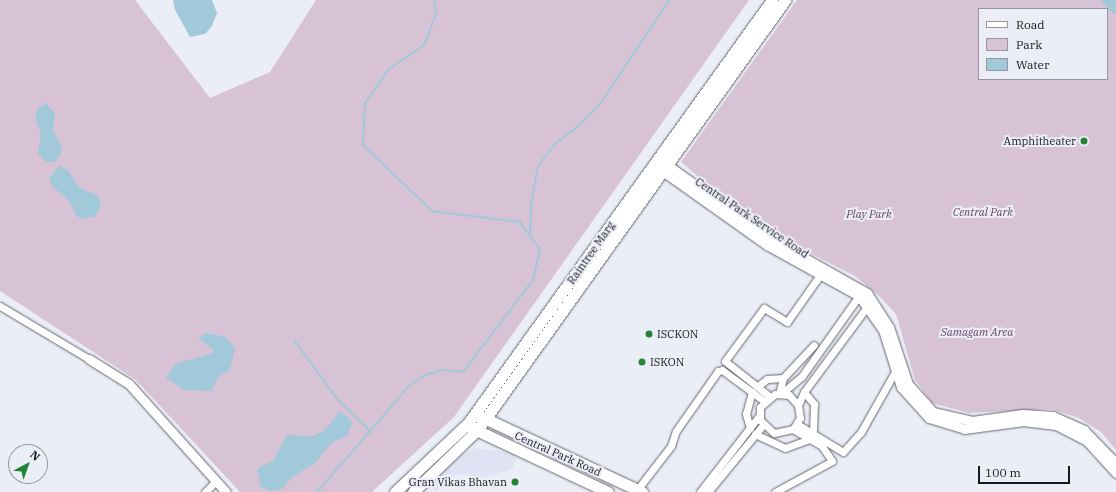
<!DOCTYPE html>
<html>
<head>
<meta charset="utf-8">
<style>
	body { margin:0 }
	#map { position:relative; width:1116px; height:492px; overflow:hidden; background:#eceef7; font-family:"IBM Plex Serif",serif }
	div>[style] { position:absolute }
	[style*='--x'] { left:calc(var(--x)*1px); top:calc(var(--y)*1px); width:calc(var(--w)*1px); rotate:calc(var(--a)*1deg) }
	.built>* { inset:0; background:#e0e3f4 }
	.green>* { inset:0; background:#d8c3d6 }
	.water>* { inset:0; background:#a2c9da }
	.stream>* { height:2px; margin:-1px; padding:0 1px; transform-origin:1px; border-radius:1px; background:#a2c9da }
	.roads { filter:drop-shadow(0 0 1px #65676f) drop-shadow(0 0 1px #65676f) }
	.minor>* { height:7px; margin:-3.5px; padding:0 3.5px; transform-origin:3.5px; border-radius:3.5px; background:#fff }
	.tertiary>* { height:9px; margin:-4.5px; padding:0 4.5px; transform-origin:4.5px; border-radius:4.5px; background:#fff }
	.primary>* { height:11px; margin:-5.5px; padding:0 5.5px; transform-origin:5.5px; border-radius:5.5px; background:#fff }
	.dots>* { width:11px; height:11px; translate:-50% -50%; box-sizing:border-box; border:2px solid #eceef7; border-radius:50% }
	span { translate:-50% -50%; white-space:nowrap; text-align:center; line-height:1.15; -webkit-text-stroke:4px #eceef7; paint-order:stroke }
	.poi-label { font-size:11px; color:#18181c }
	.right { translate:-100% -50%; text-align:right }
	.left { translate:0 -50%; text-align:left }
	.park-label { font-size:11px; color:#694267; font-style:italic }
	.street-label { font-size:11px; color:#18181c }
	.legend { position:absolute; left:978px; top:8px; width:130px; height:72px; box-sizing:border-box; background:#eceef7; border:1px solid #97989f; margin:0; padding:5px 7px; list-style:none; font-size:12px; color:#18181c }
	.legend li { display:flex; align-items:center; gap:8px; height:20px }
	.legend b { width:20px; border:1px solid #97989f }
	.north { position:absolute; left:8px; top:444px; width:40px; height:40px; box-sizing:border-box; background:#eceef7; border:1px solid #97989f; border-radius:50%; rotate:41deg; font-size:11px; font-weight:700; line-height:16px; text-align:center; color:#18181c }
	.north::after { content:''; display:block; margin:auto; width:14px; height:18px; background:#228437; clip-path:polygon(50% 0,100% 100%,50% 72%,0 100%) }
	.scale { position:absolute; left:978px; top:466px; width:92px; height:18px; box-sizing:border-box; border:2px solid #18181c; border-top:0; padding-left:5px; font-size:12px; line-height:14px; white-space:nowrap; color:#18181c; -webkit-text-stroke:3px #eceef7; paint-order:stroke }
</style>
</head>
<body>
<div id="map">
	<div class="built">
		<div style="clip-path:polygon(476px 448px,513px 453px,517px 458px,512px 469px,480px 479px,465px 474px,448px 478px,436px 491px,429px 484px,456px 458px)"></div>
	</div>
	<div class="green">
		<div style="clip-path:polygon(0 0,135px 0,210px 98px,270px 72px,316px 0,749px 0,454px 417px,372px 492px,240px 492px,136px 380px,0 291px)"></div>
		<div style="clip-path:polygon(evenodd,797px 0,1116px 0,1116px 450px,1101px 432px,1077px 417px,1050px 409px,969px 413px,932px 403px,915px 380px,896px 314px,879px 296px,855px 276px,796px 246px,731px 204px,681px 162px,797px 0,979px 9px,1107px 9px,1107px 79px,979px 79px,979px 9px)"></div>
	</div>
	<div class="water">
		<div style="clip-path:polygon(173px 0,212px 0,217px 13px,212px 26px,205px 34px,190px 37px,175px 10px)"></div>
		<div style="clip-path:polygon(1100px 0,1116px 0,1116px 15px,1113px 13px)"></div>
		<div style="clip-path:polygon(46px 103px,55px 113px,53px 130px,61px 145px,62px 152px,55px 162px,46px 162px,38px 153px,41px 135px,35px 117px,38px 108px)"></div>
		<div style="clip-path:polygon(59px 166px,68px 170px,79px 187px,98px 196px,101px 204px,96px 216px,81px 219px,76px 215px,69px 201px,52px 186px,49px 179px)"></div>
		<div style="clip-path:polygon(206px 333px,226px 337px,235px 348px,230px 370px,218px 377px,212px 391px,184px 390px,166px 378px,175px 364px,213px 353px,213px 349px,198px 338px)"></div>
		<div style="clip-path:polygon(340px 411px,352px 421px,348px 435px,333px 442px,314px 464px,292px 477px,282px 489px,271px 491px,261px 487px,257px 469px,273px 461px,287px 435px,313px 436px,325px 430px)"></div>
	</div>
	<div class="stream">
		<div style="--x:530;--y:237;--w:32;--a:-88"></div>
		<div style="--x:531;--y:205;--w:40;--a:-80"></div>
		<div style="--x:538;--y:166;--w:29;--a:-52"></div>
		<div style="--x:556;--y:143;--w:30;--a:-37"></div>
		<div style="--x:580;--y:125;--w:33;--a:-47"></div>
		<div style="--x:602;--y:101;--w:121;--a:-56.4"></div>
		<div style="--x:294;--y:340;--w:74;--a:53.7"></div>
		<div style="--x:338;--y:400;--w:46;--a:44.1"></div>
		<div style="--x:317;--y:492;--w:140;--a:-49"></div>
		<div style="--x:409;--y:386;--w:19;--a:-35"></div>
		<div style="--x:425;--y:375;--w:18;--a:-16"></div>
		<div style="--x:442;--y:370;--w:21;--a:5"></div>
		<div style="--x:463;--y:372;--w:116;--a:-52.7"></div>
		<div style="--x:533;--y:280;--w:32;--a:-77"></div>
		<div style="--x:540;--y:249;--w:34;--a:-127"></div>
		<div style="--x:520;--y:222;--w:89;--a:-172.9"></div>
		<div style="--x:432;--y:211;--w:95;--a:-136.3"></div>
		<div style="--x:363;--y:145;--w:42;--a:-87.3"></div>
		<div style="--x:365;--y:103;--w:40;--a:-55.1"></div>
		<div style="--x:388;--y:70;--w:44;--a:-34.8"></div>
		<div style="--x:424;--y:45;--w:34;--a:-69"></div>
		<div style="--x:436;--y:13;--w:13;--a:-99"></div>
	</div>
	<div class="roads">
		<div class="minor">
			<div style="--x:0;--y:306;--w:104;--a:30.8"></div>
			<div style="--x:758;--y:386;--w:11;--a:-38"></div>
			<div style="--x:767;--y:379;--w:16;--a:-4"></div>
			<div style="--x:804;--y:392;--w:16;--a:50"></div>
			<div style="--x:814;--y:404;--w:27;--a:92"></div>
			<div style="--x:782;--y:393;--w:26;--a:-40"></div>
			<div style="--x:802;--y:376;--w:102;--a:-54.6"></div>
			<div style="--x:779;--y:394;--w:16;--a:-76"></div>
			<div style="--x:783;--y:378;--w:45;--a:-46.8"></div>
			<div style="--x:769;--y:396;--w:56;--a:-141.5"></div>
			<div style="--x:725;--y:361;--w:66;--a:-53.7"></div>
			<div style="--x:764;--y:308;--w:27;--a:31"></div>
			<div style="--x:787;--y:322;--w:57;--a:-54.9"></div>
			<div style="--x:798;--y:405;--w:13;--a:-132"></div>
			<div style="--x:789;--y:395;--w:14;--a:-176"></div>
			<div style="--x:775;--y:394;--w:20;--a:139"></div>
			<div style="--x:760;--y:407;--w:13;--a:90"></div>
			<div style="--x:760;--y:420;--w:19;--a:43"></div>
			<div style="--x:774;--y:433;--w:19;--a:-12"></div>
			<div style="--x:793;--y:429;--w:13;--a:-58"></div>
			<div style="--x:800;--y:418;--w:13;--a:-99"></div>
			<div style="--x:798;--y:405;--w:14;--a:-65"></div>
			<div style="--x:804;--y:392;--w:109;--a:-53.5"></div>
			<div style="--x:797;--y:424;--w:54;--a:31.3"></div>
			<div style="--x:843;--y:452;--w:27;--a:-48"></div>
			<div style="--x:861;--y:432;--w:71;--a:-60.6"></div>
			<div style="--x:750;--y:428;--w:15;--a:-106"></div>
			<div style="--x:746;--y:414;--w:23;--a:-75"></div>
			<div style="--x:755;--y:434;--w:33;--a:25"></div>
			<div style="--x:785;--y:448;--w:27;--a:-20"></div>
			<div style="--x:637;--y:490;--w:56;--a:-52.3"></div>
			<div style="--x:671;--y:446;--w:16;--a:-72"></div>
			<div style="--x:676;--y:431;--w:73;--a:-55"></div>
			<div style="--x:718;--y:371;--w:4;--a:-14"></div>
			<div style="--x:722;--y:370;--w:52;--a:36.4"></div>
			<div style="--x:205;--y:492;--w:16;--a:-45"></div>
			<div style="--x:700;--y:492;--w:96;--a:-52.2"></div>
			<div style="--x:708;--y:492;--w:87;--a:-50.6"></div>
			<div style="--x:775;--y:492;--w:65;--a:-28.5"></div>
			<div style="--x:832;--y:461;--w:18;--a:-124"></div>
			<div style="--x:822;--y:446;--w:34;--a:-150"></div>
		</div>
		<div class="tertiary">
			<div style="--x:666;--y:164;--w:129;--a:35.5"></div>
			<div style="--x:771;--y:239;--w:110;--a:29.4"></div>
			<div style="--x:867;--y:293;--w:40;--a:57.1"></div>
			<div style="--x:889;--y:327;--w:60;--a:71.6"></div>
			<div style="--x:908;--y:384;--w:38;--a:48"></div>
			<div style="--x:933;--y:412;--w:40;--a:13"></div>
			<div style="--x:972;--y:421;--w:51;--a:-7.8"></div>
			<div style="--x:1023;--y:414;--w:30;--a:4"></div>
			<div style="--x:1053;--y:416;--w:34;--a:24"></div>
			<div style="--x:1084;--y:430;--w:46;--a:45.9"></div>
			<div style="--x:661;--y:170;--w:130;--a:35.3"></div>
			<div style="--x:767;--y:245;--w:105;--a:29"></div>
			<div style="--x:859;--y:296;--w:42;--a:54.8"></div>
			<div style="--x:883;--y:330;--w:60;--a:72.5"></div>
			<div style="--x:901;--y:387;--w:42;--a:47.9"></div>
			<div style="--x:929;--y:418;--w:37;--a:17"></div>
			<div style="--x:964;--y:429;--w:60;--a:-7.7"></div>
			<div style="--x:1023;--y:421;--w:33;--a:7"></div>
			<div style="--x:1056;--y:425;--w:34;--a:27"></div>
			<div style="--x:1086;--y:440;--w:45;--a:47.7"></div>
			<div style="--x:89;--y:359;--w:47;--a:32"></div>
			<div style="--x:129;--y:384;--w:145;--a:48.1"></div>
		</div>
		<div class="primary">
			<div style="--x:480;--y:416;--w:179;--a:25.1"></div>
			<div style="--x:472;--y:428;--w:150;--a:25.2"></div>
			<div style="--x:395;--y:492;--w:102;--a:-43.4"></div>
			<div style="--x:469;--y:422;--w:520;--a:-54.32"></div>
			<div style="--x:413;--y:492;--w:91;--a:-44.1"></div>
			<div style="--x:478;--y:429;--w:528;--a:-54.41"></div>
		</div>
	</div>
	<div class="dots">
		<div style="left:1084px;top:141px;background:#228437"></div>
		<div style="left:649px;top:334px;background:#228437"></div>
		<div style="left:642px;top:362px;background:#228437"></div>
		<div style="left:515px;top:482px;background:#228437"></div>
	</div>
	<div class="poi-label">
		<span class="right" style="left:1076px;top:141px">Amphitheater</span>
		<span class="left" style="left:657px;top:334px">ISCKON</span>
		<span class="left" style="left:650px;top:362px">ISKON</span>
		<span class="right" style="left:507px;top:482px">Gran Vikas Bhavan</span>
	</div>
	<div class="park-label">
		<span style="left:983px;top:212px">Central Park</span>
		<span style="left:869px;top:214px">Play Park</span>
		<span style="left:977px;top:332px">Samagam Area</span>
	</div>
	<div class="street-label">
		<span style="left:752px;top:218px;rotate:34deg">Central Park Service Road</span>
		<span style="left:591px;top:253px;rotate:-55deg">Raintree Marg</span>
		<span style="left:558px;top:454px;rotate:24deg">Central Park Road</span>
	</div>
	<ul class="legend">
	<li><b style="height:5px;background:#fff"></b>Road</li>
	<li><b style="height:11px;background:#d8c3d6"></b>Park</li>
	<li><b style="height:11px;background:#a2c9da"></b>Water</li>
	</ul>
	<div class="north">N</div>
	<div class="scale">100 m</div>
</div>
</body>
</html>
